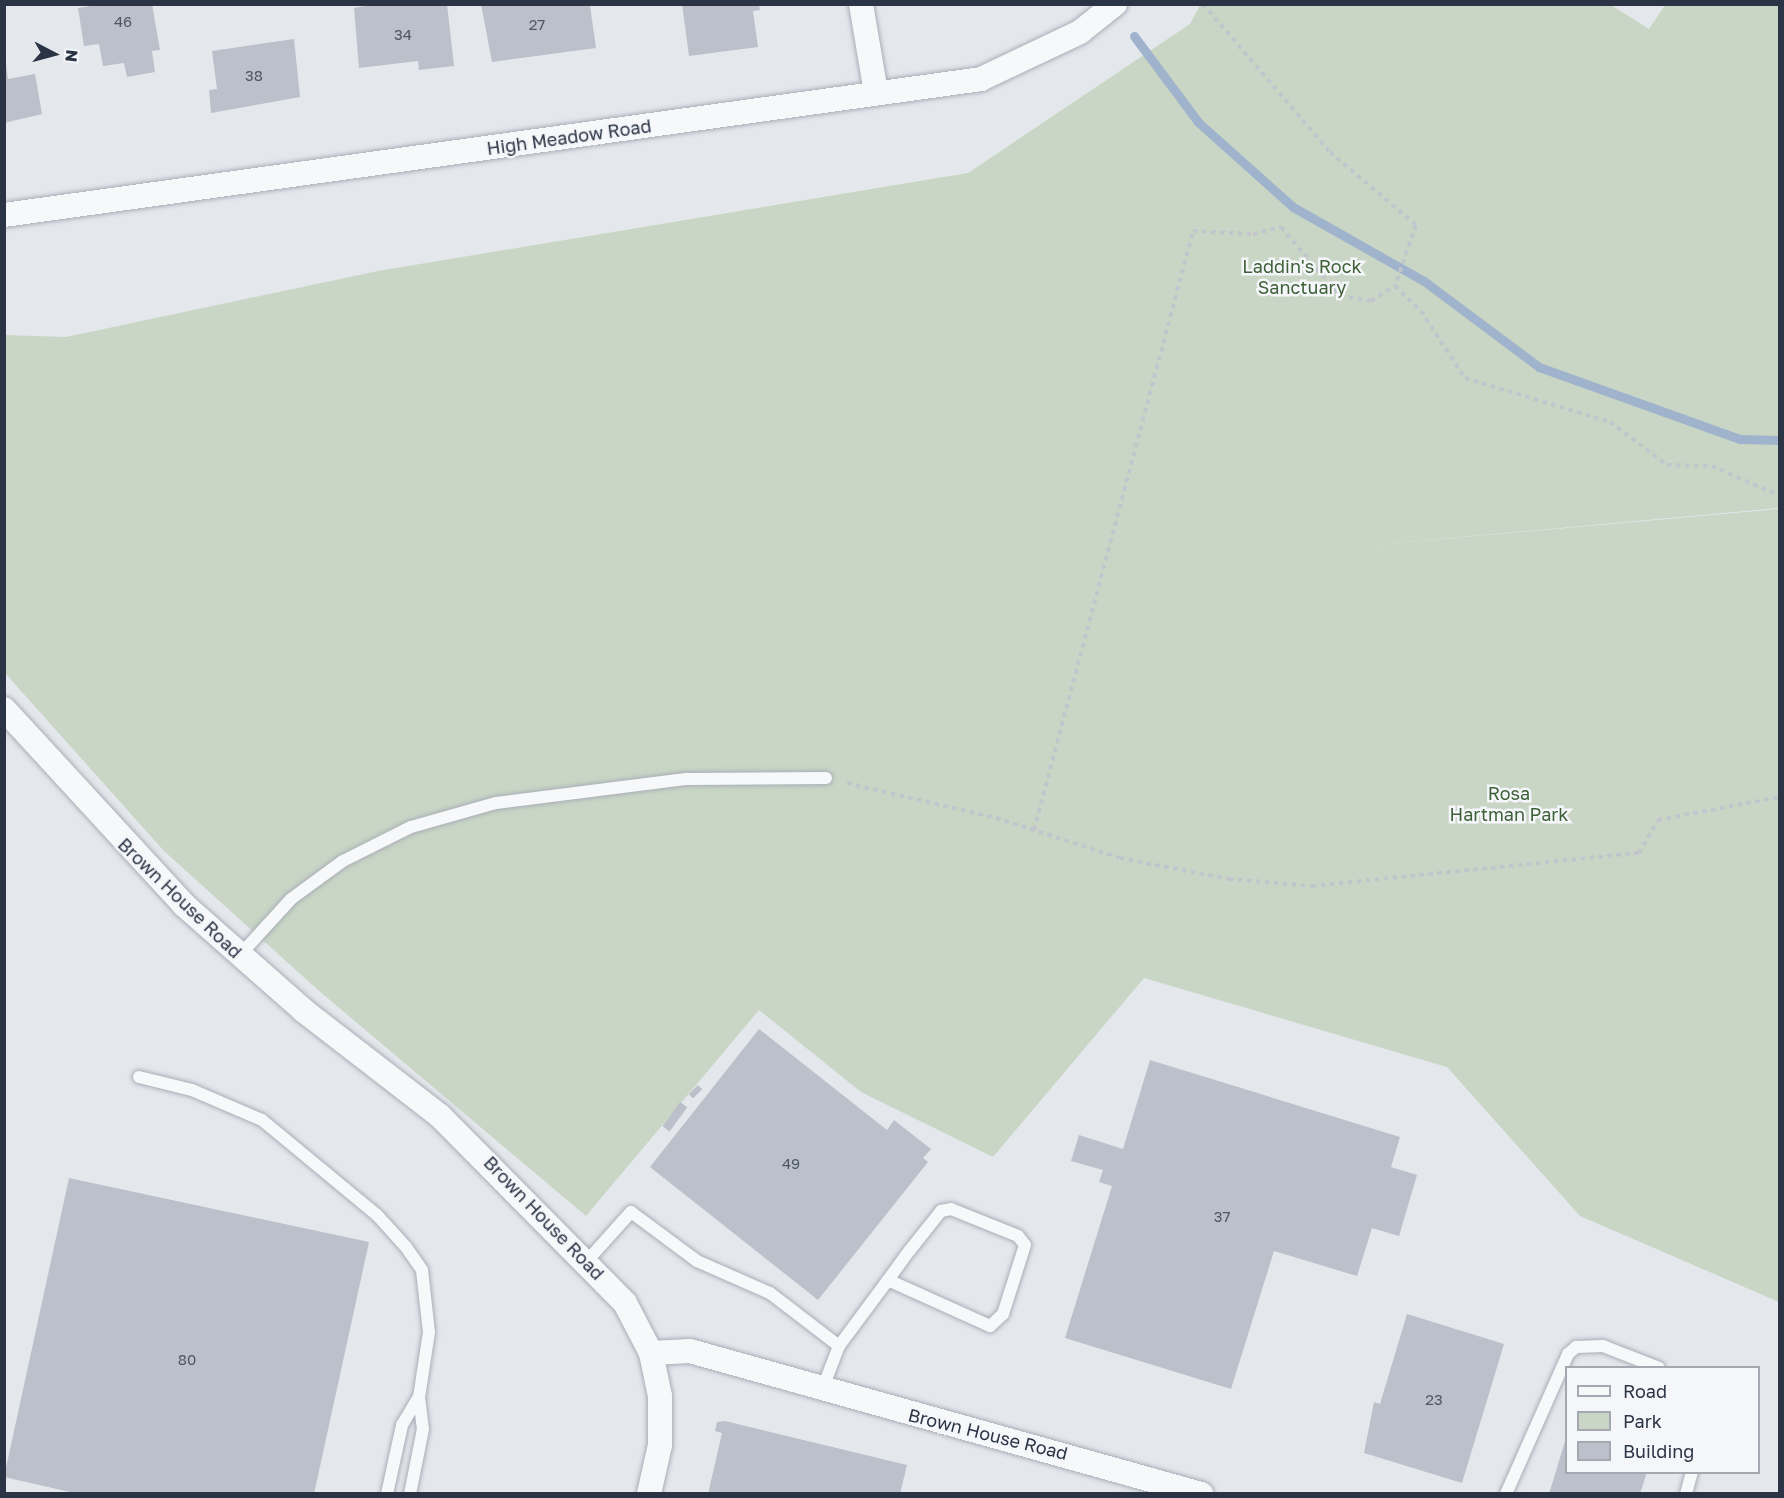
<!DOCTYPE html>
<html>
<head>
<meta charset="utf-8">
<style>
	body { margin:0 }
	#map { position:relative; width:1784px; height:1498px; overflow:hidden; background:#e4e7ec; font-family:"Golos Text",sans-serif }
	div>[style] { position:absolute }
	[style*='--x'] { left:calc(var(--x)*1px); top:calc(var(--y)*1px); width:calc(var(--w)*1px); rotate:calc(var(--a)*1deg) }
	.green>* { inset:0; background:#c9d6c5 }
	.stream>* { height:9px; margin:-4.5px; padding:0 4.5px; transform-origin:4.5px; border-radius:4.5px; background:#9fb4cc }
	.building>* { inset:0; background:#bbc0ca; transform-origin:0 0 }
	.path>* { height:4px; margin-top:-2px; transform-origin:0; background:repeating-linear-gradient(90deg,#c2c5cb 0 4.5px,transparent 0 9px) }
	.roads { filter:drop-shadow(0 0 2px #a9aeb7) drop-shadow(0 0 2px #a9aeb7) }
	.service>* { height:12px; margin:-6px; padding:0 6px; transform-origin:6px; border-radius:6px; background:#f7f8fa }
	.minor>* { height:24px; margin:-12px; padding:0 12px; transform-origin:12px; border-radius:12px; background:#f7f8fa }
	span { translate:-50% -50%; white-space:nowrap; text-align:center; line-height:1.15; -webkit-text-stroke:5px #f4f6f9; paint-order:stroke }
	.number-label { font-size:15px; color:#4f5766 }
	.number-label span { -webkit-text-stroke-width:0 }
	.street-label { font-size:18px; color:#2b3445 }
	.park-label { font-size:18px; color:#3f6138 }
	.frame { position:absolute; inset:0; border:6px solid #2b3445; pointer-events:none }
	.legend { position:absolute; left:1565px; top:1366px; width:195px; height:108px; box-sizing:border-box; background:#f4f6f9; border:2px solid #a4a8b1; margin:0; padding:8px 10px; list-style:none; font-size:18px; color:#2b3445 }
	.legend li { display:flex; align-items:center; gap:12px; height:30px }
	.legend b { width:30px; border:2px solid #a4a8b1 }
	.north { position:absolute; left:24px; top:24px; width:60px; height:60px; -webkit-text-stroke:4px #f4f6f9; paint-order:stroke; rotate:96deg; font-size:16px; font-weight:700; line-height:24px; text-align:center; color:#2b3445 }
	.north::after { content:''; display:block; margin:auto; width:21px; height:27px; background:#2b3445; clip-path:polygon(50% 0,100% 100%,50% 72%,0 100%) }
</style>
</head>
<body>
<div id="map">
	<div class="green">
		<div style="clip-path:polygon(1200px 5px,1611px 5px,1649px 29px,1665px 5px,1779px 5px,1779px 508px,1341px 548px,1779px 509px,1779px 1302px,1580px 1216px,1447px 1067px,1144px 978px,993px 1157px,861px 1092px,759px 1010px,586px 1216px,318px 990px,164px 851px,5px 673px,4px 335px,66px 337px,378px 271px,968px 173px,1190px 24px)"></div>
	</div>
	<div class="stream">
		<div style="--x:1134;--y:36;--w:107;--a:53.3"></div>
		<div style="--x:1198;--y:122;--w:127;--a:41.8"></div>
		<div style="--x:1293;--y:207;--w:150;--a:29.5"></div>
		<div style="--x:1424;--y:281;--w:144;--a:36.8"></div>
		<div style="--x:1539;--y:367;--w:214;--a:19.7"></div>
		<div style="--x:1740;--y:439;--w:40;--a:1.4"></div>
	</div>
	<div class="building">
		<div style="clip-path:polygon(103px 4px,152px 4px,160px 50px,152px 51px,155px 72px,127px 77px,124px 63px,103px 66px,99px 44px,84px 46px,78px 8px)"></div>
		<div style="clip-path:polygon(376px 4px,447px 4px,454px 66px,419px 70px,418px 61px,359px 68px,354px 8px)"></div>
		<div style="clip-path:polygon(481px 4px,590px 6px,596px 48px,492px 62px)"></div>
		<div style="clip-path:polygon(682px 4px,759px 4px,760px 10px,753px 11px,758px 47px,689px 56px)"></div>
		<div style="clip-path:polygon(294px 39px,300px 97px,211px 113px,209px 90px,217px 89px,212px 51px)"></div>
		<div style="clip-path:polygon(4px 47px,8px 79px,35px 74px,42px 114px,4px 123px)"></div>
		<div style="clip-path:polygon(759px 1029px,887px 1130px,894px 1120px,931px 1149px,923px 1158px,928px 1162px,818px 1300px,650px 1167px)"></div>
		<div style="clip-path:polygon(1150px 1060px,1400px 1137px,1391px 1167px,1417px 1175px,1399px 1236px,1372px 1228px,1357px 1276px,1274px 1251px,1231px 1389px,1065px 1338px,1112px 1186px,1099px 1182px,1103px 1170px,1071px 1161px,1079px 1135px,1123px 1149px)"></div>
		<div style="left:698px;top:1085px;width:6px;height:13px;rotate:45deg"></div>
		<div style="left:680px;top:1102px;width:9px;height:30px;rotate:36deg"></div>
		<div style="clip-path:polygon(69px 1178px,369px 1242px,314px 1494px,79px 1494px,4px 1477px)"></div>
		<div style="clip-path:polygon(1407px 1314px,1504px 1344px,1462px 1483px,1364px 1453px,1374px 1402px,1380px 1404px)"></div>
		<div style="clip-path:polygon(725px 1421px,907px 1465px,900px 1494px,708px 1494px,722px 1433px,715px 1431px,717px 1422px)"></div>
		<div style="clip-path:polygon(1566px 1438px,1566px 1472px,1647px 1472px,1640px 1494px,1549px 1494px)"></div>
	</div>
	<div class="path">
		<div style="--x:1203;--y:4;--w:195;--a:49.4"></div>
		<div style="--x:1330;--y:152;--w:113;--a:40.3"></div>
		<div style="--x:1416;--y:225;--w:65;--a:109"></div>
		<div style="--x:847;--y:783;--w:153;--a:13.2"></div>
		<div style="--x:996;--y:818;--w:130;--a:17.9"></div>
		<div style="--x:1120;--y:858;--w:111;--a:10.9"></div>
		<div style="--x:1229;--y:879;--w:83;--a:4.8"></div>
		<div style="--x:1312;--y:886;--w:329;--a:-5.8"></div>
		<div style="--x:1639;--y:853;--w:38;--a:-60"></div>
		<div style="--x:1658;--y:820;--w:124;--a:-10.7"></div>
		<div style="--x:1034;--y:830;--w:620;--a:-75.13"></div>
		<div style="--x:1193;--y:231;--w:60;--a:2.9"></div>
		<div style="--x:1253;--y:234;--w:29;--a:-14"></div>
		<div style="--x:1281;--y:227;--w:91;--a:49.5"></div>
		<div style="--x:1340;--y:296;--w:31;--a:9"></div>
		<div style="--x:1371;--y:301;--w:28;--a:-32"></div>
		<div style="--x:1395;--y:286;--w:36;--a:44"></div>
		<div style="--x:1421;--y:311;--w:80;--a:56.7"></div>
		<div style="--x:1465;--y:378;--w:152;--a:16.9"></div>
		<div style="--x:1610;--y:422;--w:71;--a:37"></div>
		<div style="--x:1667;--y:465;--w:45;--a:1.3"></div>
		<div style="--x:1712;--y:466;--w:74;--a:23.8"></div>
	</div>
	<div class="roads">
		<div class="service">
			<div style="--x:239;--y:956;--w:77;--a:-47.6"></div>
			<div style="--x:291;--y:899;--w:64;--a:-36.2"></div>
			<div style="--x:343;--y:861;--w:76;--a:-26.6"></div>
			<div style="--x:411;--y:827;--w:88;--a:-15.8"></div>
			<div style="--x:496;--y:803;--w:193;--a:-7.2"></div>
			<div style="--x:687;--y:779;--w:139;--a:-0.4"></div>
			<div style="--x:139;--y:1077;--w:55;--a:13.8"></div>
			<div style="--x:192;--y:1090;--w:76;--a:23.2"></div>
			<div style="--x:262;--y:1120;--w:149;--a:39.6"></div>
			<div style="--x:377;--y:1215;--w:43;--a:47.8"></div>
			<div style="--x:406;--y:1247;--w:28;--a:55"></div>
			<div style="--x:422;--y:1270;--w:62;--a:83.6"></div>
			<div style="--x:429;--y:1332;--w:66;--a:98.7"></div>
			<div style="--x:587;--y:1261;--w:66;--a:-48.1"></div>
			<div style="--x:631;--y:1212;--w:82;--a:36.6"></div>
			<div style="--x:697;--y:1261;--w:80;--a:23.7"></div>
			<div style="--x:770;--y:1293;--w:87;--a:37.5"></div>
			<div style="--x:822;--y:1390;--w:47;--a:-68.9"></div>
			<div style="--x:839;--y:1346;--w:82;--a:-53.4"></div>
			<div style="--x:888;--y:1280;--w:37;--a:-54"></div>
			<div style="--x:910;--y:1250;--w:50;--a:-51.5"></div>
			<div style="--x:941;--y:1211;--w:10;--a:-11"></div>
			<div style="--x:951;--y:1209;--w:72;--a:21.9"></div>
			<div style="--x:1018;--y:1236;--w:11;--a:52"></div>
			<div style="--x:1025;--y:1245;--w:72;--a:107.7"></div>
			<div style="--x:1003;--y:1314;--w:18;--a:137"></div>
			<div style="--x:990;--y:1326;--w:112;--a:-155.7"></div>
			<div style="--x:387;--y:1494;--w:71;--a:-77.7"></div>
			<div style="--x:402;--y:1425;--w:33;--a:-59"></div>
			<div style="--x:419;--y:1397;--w:32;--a:83"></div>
			<div style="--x:423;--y:1429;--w:66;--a:101.3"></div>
			<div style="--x:1506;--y:1494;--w:153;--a:-66.1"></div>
			<div style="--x:1568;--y:1354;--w:11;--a:-41"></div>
			<div style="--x:1576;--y:1347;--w:27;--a:-2"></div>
			<div style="--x:1603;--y:1346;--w:60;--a:21.4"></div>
			<div style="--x:1686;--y:1494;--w:23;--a:-75"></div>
		</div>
		<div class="minor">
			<div style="--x:861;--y:4;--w:90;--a:80.4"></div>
			<div style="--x:4;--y:215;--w:986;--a:-7.92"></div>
			<div style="--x:981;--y:79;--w:110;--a:-25.4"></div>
			<div style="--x:1080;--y:32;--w:45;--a:-38.7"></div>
			<div style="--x:4;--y:709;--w:266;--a:47.4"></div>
			<div style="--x:184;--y:905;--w:159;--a:41.4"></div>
			<div style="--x:303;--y:1010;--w:173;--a:37.7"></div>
			<div style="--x:440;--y:1116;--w:263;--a:45.3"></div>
			<div style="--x:625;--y:1303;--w:56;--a:62.5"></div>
			<div style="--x:651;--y:1353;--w:44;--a:78.2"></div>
			<div style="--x:660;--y:1396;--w:49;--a:90"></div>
			<div style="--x:660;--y:1445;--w:50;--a:102.7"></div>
			<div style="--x:651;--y:1353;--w:39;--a:-3"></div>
			<div style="--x:690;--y:1351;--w:531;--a:15.63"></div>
		</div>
	</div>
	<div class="number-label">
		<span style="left:123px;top:22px">46</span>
		<span style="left:537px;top:25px">27</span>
		<span style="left:403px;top:35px">34</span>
		<span style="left:254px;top:76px">38</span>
		<span style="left:791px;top:1164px">49</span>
		<span style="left:1222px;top:1217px">37</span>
		<span style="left:187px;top:1360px">80</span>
		<span style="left:1434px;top:1400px">23</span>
	</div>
	<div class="street-label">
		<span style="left:569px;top:137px;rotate:-8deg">High Meadow Road</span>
		<span style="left:180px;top:898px;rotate:44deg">Brown House Road</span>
		<span style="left:544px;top:1218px;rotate:46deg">Brown House Road</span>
		<span style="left:988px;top:1434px;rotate:14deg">Brown House Road</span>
	</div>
	<div class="park-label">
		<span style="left:1302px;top:277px">Laddin's Rock<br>Sanctuary</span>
		<span style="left:1509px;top:804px">Rosa<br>Hartman Park</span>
	</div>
	<div class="frame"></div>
	<ul class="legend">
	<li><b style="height:8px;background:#f7f8fa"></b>Road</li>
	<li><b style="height:16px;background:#c9d6c5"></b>Park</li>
	<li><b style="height:16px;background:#bbc0ca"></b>Building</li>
	</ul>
	<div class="north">N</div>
</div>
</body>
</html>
